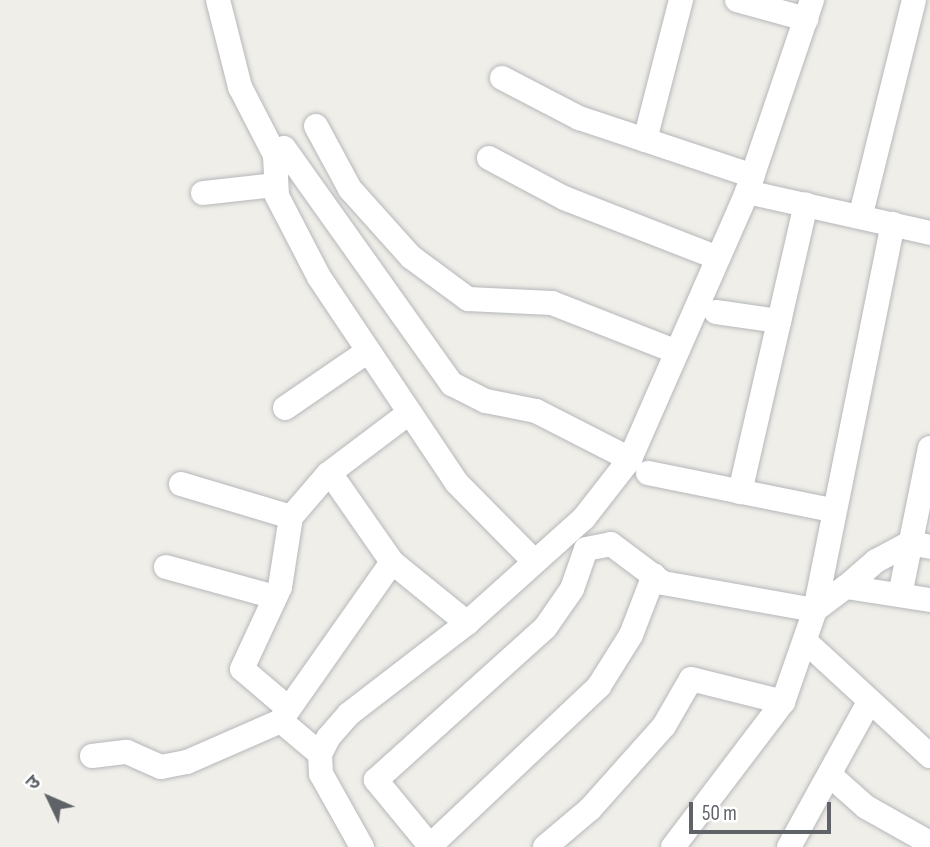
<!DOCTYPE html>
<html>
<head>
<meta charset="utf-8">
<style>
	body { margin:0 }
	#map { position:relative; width:930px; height:847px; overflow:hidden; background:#f0eee8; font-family:"Sofia Sans Condensed","Noto Sans Devanagari",sans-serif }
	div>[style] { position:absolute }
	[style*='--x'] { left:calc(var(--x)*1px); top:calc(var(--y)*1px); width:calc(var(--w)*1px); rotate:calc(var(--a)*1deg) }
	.roads { filter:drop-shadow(0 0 2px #b5b7bb) drop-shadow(0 0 2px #b5b7bb) }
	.minor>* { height:24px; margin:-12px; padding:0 12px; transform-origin:12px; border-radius:12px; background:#fff }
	span { translate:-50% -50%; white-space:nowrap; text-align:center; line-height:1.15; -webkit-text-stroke:5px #fff; paint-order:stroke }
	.north { position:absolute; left:14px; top:763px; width:70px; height:70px; -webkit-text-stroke:5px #fff; paint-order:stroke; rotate:314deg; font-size:19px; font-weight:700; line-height:28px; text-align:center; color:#5f6267 }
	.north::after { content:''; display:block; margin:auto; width:24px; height:32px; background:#5f6267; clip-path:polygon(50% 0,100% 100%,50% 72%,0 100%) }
	.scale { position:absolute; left:689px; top:802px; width:142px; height:32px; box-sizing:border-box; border:4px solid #5f6267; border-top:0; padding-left:9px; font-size:21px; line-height:24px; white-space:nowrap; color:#5f6267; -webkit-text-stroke:5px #fff; paint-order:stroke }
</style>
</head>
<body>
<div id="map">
	<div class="roads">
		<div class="minor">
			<div style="--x:218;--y:0;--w:90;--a:75.8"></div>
			<div style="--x:240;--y:87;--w:76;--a:62.8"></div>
			<div style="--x:275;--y:155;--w:41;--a:87.2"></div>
			<div style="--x:277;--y:196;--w:91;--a:62.6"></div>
			<div style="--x:319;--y:277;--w:247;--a:56.2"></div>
			<div style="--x:456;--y:482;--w:112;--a:45.4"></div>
			<div style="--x:737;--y:0;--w:72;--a:15.4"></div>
			<div style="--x:502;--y:78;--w:87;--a:27.5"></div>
			<div style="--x:579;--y:118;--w:183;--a:18.4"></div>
			<div style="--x:316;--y:126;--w:72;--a:61.6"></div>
			<div style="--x:350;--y:189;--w:91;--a:48.1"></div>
			<div style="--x:411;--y:257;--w:71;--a:36.4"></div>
			<div style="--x:468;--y:299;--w:84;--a:2.7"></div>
			<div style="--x:552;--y:303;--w:134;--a:21.4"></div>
			<div style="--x:645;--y:140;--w:145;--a:-75.6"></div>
			<div style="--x:275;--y:155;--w:11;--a:-38"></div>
			<div style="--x:284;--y:148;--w:290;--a:54.6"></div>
			<div style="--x:452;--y:384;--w:38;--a:27"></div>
			<div style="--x:486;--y:401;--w:51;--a:11.3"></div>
			<div style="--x:536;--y:411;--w:106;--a:27.1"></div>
			<div style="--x:489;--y:158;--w:85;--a:28.1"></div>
			<div style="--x:564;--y:198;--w:165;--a:21.3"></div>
			<div style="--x:747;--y:192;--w:188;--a:12.6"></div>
			<div style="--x:203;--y:193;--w:73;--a:-6.3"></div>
			<div style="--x:861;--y:214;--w:220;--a:-76.1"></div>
			<div style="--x:716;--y:312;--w:64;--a:8.1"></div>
			<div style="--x:285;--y:408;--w:101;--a:-34.5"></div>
			<div style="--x:330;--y:473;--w:108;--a:55.1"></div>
			<div style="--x:392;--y:562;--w:97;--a:39.1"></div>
			<div style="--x:648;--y:473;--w:188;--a:11.4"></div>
			<div style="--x:181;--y:484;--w:115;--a:16.7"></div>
			<div style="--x:740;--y:492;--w:295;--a:-77.1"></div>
			<div style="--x:166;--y:567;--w:113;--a:15.4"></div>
			<div style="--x:846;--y:587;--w:40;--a:-41"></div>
			<div style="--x:876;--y:561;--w:38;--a:-28"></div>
			<div style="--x:910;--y:543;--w:20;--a:11"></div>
			<div style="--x:900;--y:595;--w:150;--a:-78.5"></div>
			<div style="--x:805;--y:641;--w:170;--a:42.6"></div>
			<div style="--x:288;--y:708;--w:60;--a:-139.7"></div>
			<div style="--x:242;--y:669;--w:90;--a:-65.1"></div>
			<div style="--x:280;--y:587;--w:71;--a:-81.1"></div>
			<div style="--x:291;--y:517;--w:57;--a:-49.3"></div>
			<div style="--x:328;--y:474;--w:101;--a:-37"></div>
			<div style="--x:281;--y:720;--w:193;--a:-54.9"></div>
			<div style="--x:92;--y:756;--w:35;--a:-7"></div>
			<div style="--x:127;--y:752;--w:37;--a:24"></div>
			<div style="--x:161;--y:767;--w:26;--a:-11"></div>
			<div style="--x:187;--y:762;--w:103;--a:-23.6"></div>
			<div style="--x:281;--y:721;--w:51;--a:40.2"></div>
			<div style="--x:831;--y:776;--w:47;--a:41.5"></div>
			<div style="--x:866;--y:807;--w:73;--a:29.4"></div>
			<div style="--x:430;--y:846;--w:233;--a:-43.4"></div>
			<div style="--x:599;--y:686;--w:60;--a:-57.9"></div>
			<div style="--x:631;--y:635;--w:64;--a:-69"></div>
			<div style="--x:362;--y:847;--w:84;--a:-119.3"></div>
			<div style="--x:321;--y:774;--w:20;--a:-93"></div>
			<div style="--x:320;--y:754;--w:18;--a:-63"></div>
			<div style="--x:328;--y:738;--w:32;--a:-49"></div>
			<div style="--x:349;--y:714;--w:149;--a:-37.6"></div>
			<div style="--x:467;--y:623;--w:157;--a:-41.9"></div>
			<div style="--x:584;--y:518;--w:75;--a:-52.1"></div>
			<div style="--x:630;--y:459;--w:292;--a:-66.3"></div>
			<div style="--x:747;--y:192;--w:203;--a:-71.3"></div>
			<div style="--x:431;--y:847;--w:87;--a:-129.4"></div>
			<div style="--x:376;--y:780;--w:227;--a:-42"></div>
			<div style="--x:545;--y:628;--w:47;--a:-55.3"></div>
			<div style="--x:572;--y:589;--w:42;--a:-70.7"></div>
			<div style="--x:586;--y:549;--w:25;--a:-11"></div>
			<div style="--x:611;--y:544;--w:65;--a:36.9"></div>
			<div style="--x:663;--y:583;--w:154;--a:10.1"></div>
			<div style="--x:815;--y:610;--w:39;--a:-37"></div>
			<div style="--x:846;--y:587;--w:85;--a:8.8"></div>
			<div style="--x:545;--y:847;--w:59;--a:-40.2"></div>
			<div style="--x:590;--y:809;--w:111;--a:-48.3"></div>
			<div style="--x:664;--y:726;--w:54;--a:-60.1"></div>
			<div style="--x:691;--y:679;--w:95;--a:14"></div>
			<div style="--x:673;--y:847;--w:182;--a:-52.8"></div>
			<div style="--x:783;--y:702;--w:97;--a:-70.8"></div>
			<div style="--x:815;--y:610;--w:394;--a:-78.6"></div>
			<div style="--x:789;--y:847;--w:163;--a:-61.1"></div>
		</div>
	</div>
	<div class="north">उ</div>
	<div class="scale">50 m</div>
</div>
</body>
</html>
